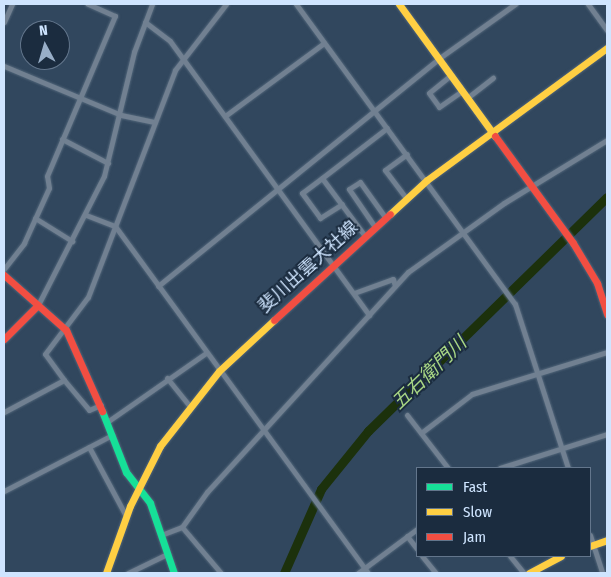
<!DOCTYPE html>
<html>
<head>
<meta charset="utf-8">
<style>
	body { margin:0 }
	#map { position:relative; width:611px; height:577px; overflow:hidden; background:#31475e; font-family:"Fira Sans Condensed","Noto Sans JP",sans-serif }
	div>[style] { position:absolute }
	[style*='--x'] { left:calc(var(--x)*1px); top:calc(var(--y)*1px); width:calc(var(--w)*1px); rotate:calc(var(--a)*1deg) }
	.stream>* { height:1px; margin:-0.5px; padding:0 0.5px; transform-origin:0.5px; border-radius:0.5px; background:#1c310c }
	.river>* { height:9px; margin:-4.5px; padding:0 4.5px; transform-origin:4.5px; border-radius:4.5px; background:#1c310c }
	.roads { filter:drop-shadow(0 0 1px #516579) drop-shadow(0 0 1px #516579) }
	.street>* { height:5px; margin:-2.5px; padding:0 2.5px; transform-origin:2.5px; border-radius:2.5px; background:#718091 }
	.fast>* { height:7px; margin:-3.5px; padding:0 3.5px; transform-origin:3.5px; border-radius:3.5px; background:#16e098 }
	.slow>* { height:7px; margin:-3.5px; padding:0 3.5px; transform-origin:3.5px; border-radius:3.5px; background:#ffcf43 }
	.jam>* { height:7px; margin:-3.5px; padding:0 3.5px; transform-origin:3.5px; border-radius:3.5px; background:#f24e42 }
	span { translate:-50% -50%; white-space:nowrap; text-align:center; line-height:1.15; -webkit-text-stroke:4px #1b2c3f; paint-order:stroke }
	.street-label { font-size:18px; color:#cfe5ff }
	.water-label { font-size:19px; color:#a8d684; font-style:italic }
	.frame { position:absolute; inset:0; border:5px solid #cfe5ff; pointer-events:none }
	.legend { position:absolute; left:416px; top:467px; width:175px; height:90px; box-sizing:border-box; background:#1b2c3f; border:1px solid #63768c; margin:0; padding:6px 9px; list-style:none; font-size:15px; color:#cfe5ff }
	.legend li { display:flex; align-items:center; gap:10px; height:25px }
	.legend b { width:25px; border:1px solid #63768c }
	.north { position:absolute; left:20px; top:20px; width:50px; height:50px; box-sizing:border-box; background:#1b2c3f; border:1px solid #63768c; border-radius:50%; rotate:354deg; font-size:14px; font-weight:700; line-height:20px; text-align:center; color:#cfe5ff }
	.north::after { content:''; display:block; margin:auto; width:18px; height:22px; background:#98aec7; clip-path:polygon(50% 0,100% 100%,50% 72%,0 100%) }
</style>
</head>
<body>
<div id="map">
	<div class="stream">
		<div style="--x:282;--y:573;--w:2;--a:-27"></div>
	</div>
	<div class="river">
		<div style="--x:284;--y:573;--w:92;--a:-66.2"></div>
		<div style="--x:321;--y:489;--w:75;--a:-51"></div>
		<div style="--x:368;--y:431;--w:334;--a:-44.4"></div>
	</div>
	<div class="roads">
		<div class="street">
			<div style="--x:296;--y:4;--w:371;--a:53.9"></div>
			<div style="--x:515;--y:304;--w:172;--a:72.1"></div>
			<div style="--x:588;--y:4;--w:32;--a:54"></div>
			<div style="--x:4;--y:22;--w:20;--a:-66"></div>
			<div style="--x:145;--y:22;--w:31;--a:37"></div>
			<div style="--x:170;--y:41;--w:339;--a:54"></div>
			<div style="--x:4;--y:66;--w:127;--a:22.7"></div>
			<div style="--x:121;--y:115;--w:34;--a:12"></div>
			<div style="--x:451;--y:75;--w:28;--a:141"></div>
			<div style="--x:429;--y:93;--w:17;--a:54"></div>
			<div style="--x:439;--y:107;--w:28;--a:-35"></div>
			<div style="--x:467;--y:98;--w:33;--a:-38"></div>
			<div style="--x:225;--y:116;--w:123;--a:-36.4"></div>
			<div style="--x:62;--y:139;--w:52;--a:27.6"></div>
			<div style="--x:322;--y:178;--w:25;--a:143"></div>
			<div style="--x:302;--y:193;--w:31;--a:54"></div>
			<div style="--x:320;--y:218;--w:26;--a:-32"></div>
			<div style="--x:406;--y:198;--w:35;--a:-127"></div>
			<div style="--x:385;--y:170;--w:27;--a:-36"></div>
			<div style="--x:86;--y:215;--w:31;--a:21"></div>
			<div style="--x:115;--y:226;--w:429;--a:53.9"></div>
			<div style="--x:35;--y:218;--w:44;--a:31.9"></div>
			<div style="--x:375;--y:227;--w:46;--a:-124.4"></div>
			<div style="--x:349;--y:189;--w:13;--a:-32"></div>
			<div style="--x:360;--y:182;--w:43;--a:54.5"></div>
			<div style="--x:365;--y:236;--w:72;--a:-126.6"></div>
			<div style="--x:322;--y:178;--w:82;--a:-37.6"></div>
			<div style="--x:4;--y:269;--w:33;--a:-52"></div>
			<div style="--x:24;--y:243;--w:60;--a:-65.6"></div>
			<div style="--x:49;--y:188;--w:12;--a:-99"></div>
			<div style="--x:47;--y:176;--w:174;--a:-67"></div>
			<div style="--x:115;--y:16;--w:30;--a:-156"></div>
			<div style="--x:158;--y:286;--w:360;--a:-39"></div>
			<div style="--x:438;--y:59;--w:95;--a:-35.5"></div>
			<div style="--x:354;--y:293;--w:41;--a:-19.7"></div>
			<div style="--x:393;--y:279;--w:7;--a:74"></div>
			<div style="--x:38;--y:305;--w:145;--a:-62.9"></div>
			<div style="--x:104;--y:176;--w:128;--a:-76.4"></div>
			<div style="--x:134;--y:52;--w:51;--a:-69.4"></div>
			<div style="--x:167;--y:378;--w:35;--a:51"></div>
			<div style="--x:64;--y:380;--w:39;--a:50"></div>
			<div style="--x:89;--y:410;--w:13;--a:-23"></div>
			<div style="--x:4;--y:412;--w:68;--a:-28.1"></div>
			<div style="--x:64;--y:380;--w:32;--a:-126"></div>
			<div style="--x:45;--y:354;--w:71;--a:-53"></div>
			<div style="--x:88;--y:297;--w:243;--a:-69"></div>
			<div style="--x:175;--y:70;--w:83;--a:-52.3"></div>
			<div style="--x:407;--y:415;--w:67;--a:52.3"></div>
			<div style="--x:107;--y:422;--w:121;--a:-34.9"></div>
			<div style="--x:421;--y:433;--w:64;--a:-37.4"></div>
			<div style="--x:472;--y:394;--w:141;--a:-17.3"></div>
			<div style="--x:89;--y:447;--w:78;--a:61.8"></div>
			<div style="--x:500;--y:468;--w:112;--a:-17.6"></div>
			<div style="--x:4;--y:491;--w:122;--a:-27.4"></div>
			<div style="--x:182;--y:527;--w:60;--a:49.7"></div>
			<div style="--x:161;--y:535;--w:22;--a:-21"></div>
			<div style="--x:182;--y:527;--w:43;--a:-54.5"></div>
			<div style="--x:207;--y:492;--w:298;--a:-47.6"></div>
			<div style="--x:408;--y:272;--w:118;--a:-35.7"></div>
			<div style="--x:504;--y:203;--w:121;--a:-31.5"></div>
			<div style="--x:590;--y:535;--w:40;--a:72"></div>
			<div style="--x:407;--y:536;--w:16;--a:52"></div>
			<div style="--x:422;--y:556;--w:22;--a:51"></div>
			<div style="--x:510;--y:556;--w:22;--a:51"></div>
			<div style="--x:128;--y:573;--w:43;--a:-26"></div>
			<div style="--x:358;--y:573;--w:74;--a:-36.7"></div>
		</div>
		<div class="fast">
			<div style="--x:102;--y:411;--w:66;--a:68.5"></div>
			<div style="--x:126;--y:472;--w:39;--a:52"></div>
			<div style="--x:150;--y:503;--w:74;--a:71.1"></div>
		</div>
		<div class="slow">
			<div style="--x:399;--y:4;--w:163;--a:54"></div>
			<div style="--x:390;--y:214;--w:50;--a:-42.6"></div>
			<div style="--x:427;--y:180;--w:223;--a:-36.3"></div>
			<div style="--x:590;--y:546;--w:18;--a:-19"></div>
			<div style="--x:106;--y:573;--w:71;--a:-70.3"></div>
			<div style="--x:130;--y:506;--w:67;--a:-63.4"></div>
			<div style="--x:160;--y:446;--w:95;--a:-51.8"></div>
			<div style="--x:219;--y:371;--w:75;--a:-42.8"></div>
			<div style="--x:529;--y:573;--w:36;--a:-28"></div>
		</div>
		<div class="jam">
			<div style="--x:495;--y:136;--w:132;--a:53.9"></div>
			<div style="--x:573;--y:243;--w:47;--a:59"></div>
			<div style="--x:597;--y:283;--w:33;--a:72"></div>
			<div style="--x:4;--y:275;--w:83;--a:41.6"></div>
			<div style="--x:66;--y:330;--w:89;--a:66"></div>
			<div style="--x:274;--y:320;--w:157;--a:-42.4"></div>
			<div style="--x:4;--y:339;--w:48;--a:-45"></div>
		</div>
	</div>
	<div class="street-label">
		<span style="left:308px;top:267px;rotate:-42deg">斐川出雲大社線</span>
	</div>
	<div class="water-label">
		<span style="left:429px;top:373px;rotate:-44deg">五右衛門川</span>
	</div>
	<div class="frame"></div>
	<ul class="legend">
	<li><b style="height:6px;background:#16e098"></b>Fast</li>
	<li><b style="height:6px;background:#ffcf43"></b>Slow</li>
	<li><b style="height:6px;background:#f24e42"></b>Jam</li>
	</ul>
	<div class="north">N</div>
</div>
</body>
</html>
